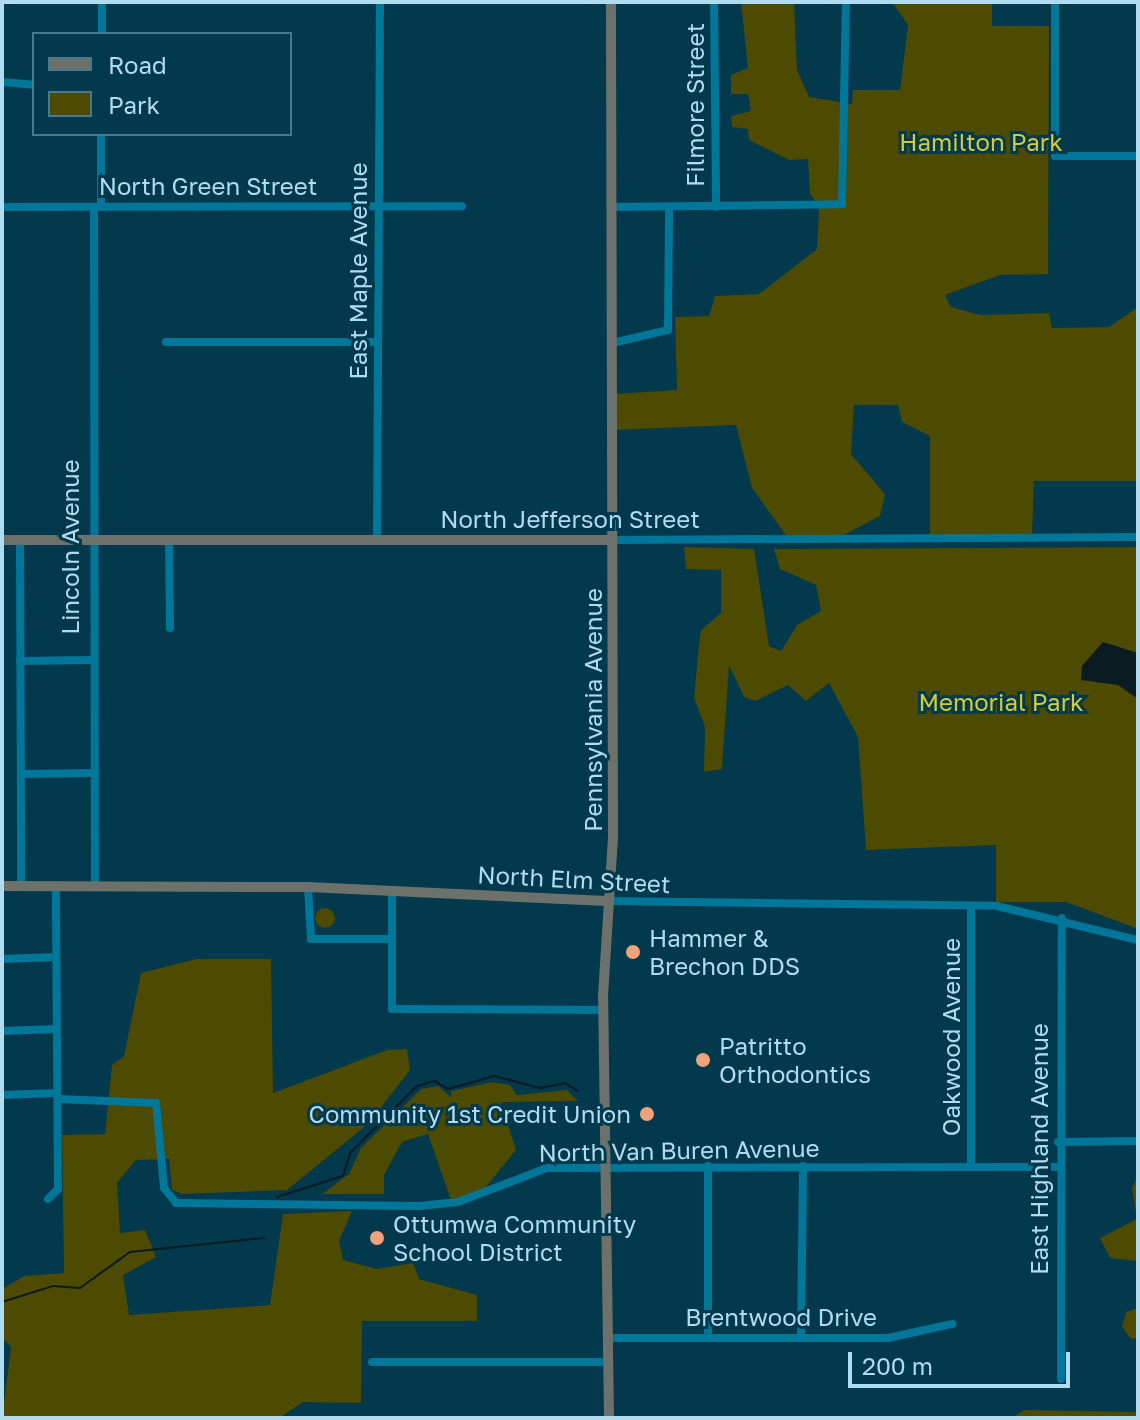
<!DOCTYPE html>
<html>
<head>
<meta charset="utf-8">
<style>
	body { margin:0 }
	#map { position:relative; width:1140px; height:1420px; overflow:hidden; background:#02394c; font-family:"Golos Text",sans-serif }
	div>[style] { position:absolute }
	[style*='--x'] { left:calc(var(--x)*1px); top:calc(var(--y)*1px); width:calc(var(--w)*1px); rotate:calc(var(--a)*1deg) }
	.green>* { inset:0; background:#4d4a01 }
	.round { border-radius:50% }
	.water>* { inset:0; background:#0b1b22 }
	.stream>* { height:2px; margin:-1px; padding:0 1px; transform-origin:1px; border-radius:1px; background:#0b1b22 }
	.minor>* { height:8px; margin:-4px; padding:0 4px; transform-origin:4px; border-radius:4px; background:#007699 }
	.major>* { height:10px; margin:-5px; padding:0 5px; transform-origin:5px; border-radius:5px; background:#6c726b }
	.dots>* { width:22px; height:22px; translate:-50% -50%; box-sizing:border-box; border:4px solid #02394c; border-radius:50% }
	span { translate:-50% -50%; white-space:nowrap; text-align:center; line-height:1.15; -webkit-text-stroke:6px #02394c; paint-order:stroke }
	.street-label { font-size:24px; color:#b1dbee }
	.park-label { font-size:24px; color:#d2cc39 }
	.poi-label { font-size:24px; color:#b1dbee }
	.left { translate:0 -50%; text-align:left }
	.right { translate:-100% -50%; text-align:right }
	.frame { position:absolute; inset:0; border:4px solid #b1dbee; pointer-events:none }
	.legend { position:absolute; left:32px; top:32px; width:260px; height:104px; box-sizing:border-box; background:#02394c; border:2px solid #487a8d; margin:0; padding:10px 14px; list-style:none; font-size:24px; color:#b1dbee }
	.legend li { display:flex; align-items:center; gap:16px; height:40px }
	.legend b { width:40px; border:2px solid #487a8d }
	.scale { position:absolute; left:848px; top:1352px; width:222px; height:36px; box-sizing:border-box; border:4px solid #b1dbee; border-top:0; padding-left:10px; font-size:24px; line-height:28px; white-space:nowrap; color:#b1dbee; -webkit-text-stroke:6px #02394c; paint-order:stroke }
</style>
</head>
<body>
<div id="map">
	<div class="green">
		<div style="clip-path:polygon(741px 2px,794px 2px,797px 70px,809px 97px,852px 104px,853px 90px,900px 90px,908px 25px,892px 2px,992px 2px,992px 26px,1049px 26px,1048px 274px,1000px 275px,945px 295px,951px 307px,980px 315px,1049px 313px,1052px 328px,1109px 327px,1138px 307px,1138px 481px,1034px 481px,1032px 537px,930px 537px,930px 436px,902px 422px,898px 405px,854px 405px,851px 454px,885px 494px,880px 516px,840px 537px,788px 538px,752px 488px,736px 425px,612px 430px,612px 394px,677px 390px,675px 317px,709px 316px,715px 296px,759px 294px,817px 249px,819px 207px,810px 193px,808px 159px,789px 160px,749px 140px,748px 129px,732px 127px,731px 116px,751px 111px,748px 94px,731px 94px,731px 75px,748px 68px)"></div>
		<div style="clip-path:polygon(684px 547px,754px 549px,769px 646px,781px 651px,797px 625px,821px 611px,816px 585px,780px 569px,774px 549px,1138px 547px,1138px 929px,1066px 902px,996px 902px,996px 845px,866px 850px,858px 737px,829px 683px,806px 701px,788px 685px,755px 701px,744px 697px,729px 665px,722px 769px,704px 772px,705px 727px,694px 698px,698px 654px,701px 630px,721px 613px,721px 570px,686px 569px)"></div>
		<div class="round" style="left:315px;top:908px;width:20px;height:20px"></div>
		<div style="clip-path:polygon(196px 959px,271px 959px,273px 1093px,387px 1050px,407px 1049px,410px 1070px,368px 1124px,287px 1190px,182px 1194px,172px 1190px,169px 1159px,136px 1160px,117px 1183px,120px 1233px,145px 1230px,156px 1257px,123px 1275px,129px 1315px,270px 1305px,283px 1214px,352px 1211px,339px 1241px,343px 1260px,377px 1269px,413px 1263px,419px 1279px,477px 1295px,477px 1321px,362px 1321px,361px 1403px,303px 1402px,279px 1418px,2px 1418px,11px 1347px,2px 1338px,2px 1289px,24px 1276px,64px 1273px,62px 1135px,105px 1134px,112px 1065px,124px 1056px,141px 973px)"></div>
		<div style="clip-path:polygon(492px 1082px,510px 1085px,517px 1095px,567px 1090px,578px 1101px,501px 1102px,516px 1150px,481px 1193px,452px 1203px,428px 1134px,402px 1142px,384px 1175px,384px 1194px,322px 1194px,349px 1174px,361px 1148px,421px 1089px,438px 1086px,451px 1097px,451px 1091px)"></div>
		<div style="clip-path:polygon(1138px 1175px,1138px 1261px,1110px 1258px,1100px 1238px,1137px 1219px,1132px 1188px)"></div>
		<div style="clip-path:polygon(1138px 1308px,1138px 1338px,1131px 1339px,1122px 1327px,1126px 1312px)"></div>
		<div style="clip-path:polygon(1024px 1410px,1138px 1412px,1138px 1418px,1012px 1418px)"></div>
	</div>
	<div class="water">
		<div style="clip-path:polygon(1103px 642px,1138px 653px,1138px 699px,1118px 685px,1081px 680px,1082px 666px)"></div>
	</div>
	<div class="stream">
		<div style="--x:277;--y:1197;--w:69;--a:-17.7"></div>
		<div style="--x:343;--y:1176;--w:25;--a:-72"></div>
		<div style="--x:351;--y:1152;--w:93;--a:-45"></div>
		<div style="--x:417;--y:1086;--w:19;--a:-16"></div>
		<div style="--x:435;--y:1081;--w:15;--a:32"></div>
		<div style="--x:448;--y:1089;--w:48;--a:-15.8"></div>
		<div style="--x:494;--y:1076;--w:48;--a:14.6"></div>
		<div style="--x:540;--y:1088;--w:25;--a:-11"></div>
		<div style="--x:565;--y:1083;--w:15;--a:32"></div>
		<div style="--x:2;--y:1302;--w:53;--a:-17.4"></div>
		<div style="--x:53;--y:1286;--w:27;--a:4"></div>
		<div style="--x:80;--y:1288;--w:62;--a:-35.8"></div>
		<div style="--x:130;--y:1252;--w:135;--a:-6"></div>
	</div>
	<div class="minor">
		<div style="--x:714;--y:2;--w:205;--a:89.4"></div>
		<div style="--x:1055;--y:2;--w:154;--a:90"></div>
		<div style="--x:1055;--y:156;--w:83;--a:0"></div>
		<div style="--x:102;--y:34;--w:32;--a:-90"></div>
		<div style="--x:2;--y:82;--w:32;--a:5"></div>
		<div style="--x:2;--y:207;--w:460;--a:-0.1"></div>
		<div style="--x:94;--y:207;--w:679;--a:89.92"></div>
		<div style="--x:101;--y:207;--w:73;--a:-90"></div>
		<div style="--x:612;--y:207;--w:230;--a:-0.7"></div>
		<div style="--x:842;--y:204;--w:202;--a:-88.9"></div>
		<div style="--x:166;--y:342;--w:212;--a:0"></div>
		<div style="--x:612;--y:343;--w:57;--a:-13.1"></div>
		<div style="--x:668;--y:330;--w:123;--a:-89.5"></div>
		<div style="--x:20;--y:540;--w:346;--a:89.8"></div>
		<div style="--x:169;--y:540;--w:88;--a:89.3"></div>
		<div style="--x:377;--y:540;--w:538;--a:-89.68"></div>
		<div style="--x:612;--y:540;--w:526;--a:-0.33"></div>
		<div style="--x:20;--y:661;--w:73;--a:-0.8"></div>
		<div style="--x:21;--y:774;--w:74;--a:-0.8"></div>
		<div style="--x:308;--y:887;--w:52;--a:86.7"></div>
		<div style="--x:311;--y:939;--w:81;--a:0"></div>
		<div style="--x:392;--y:891;--w:118;--a:90"></div>
		<div style="--x:392;--y:1009;--w:211;--a:0.3"></div>
		<div style="--x:607;--y:901;--w:390;--a:0.7"></div>
		<div style="--x:997;--y:906;--w:145;--a:13.6"></div>
		<div style="--x:2;--y:959;--w:54;--a:-2.1"></div>
		<div style="--x:2;--y:1031;--w:55;--a:-2.1"></div>
		<div style="--x:2;--y:1095;--w:55;--a:-2.1"></div>
		<div style="--x:58;--y:1099;--w:98;--a:2.3"></div>
		<div style="--x:156;--y:1103;--w:85;--a:84.6"></div>
		<div style="--x:164;--y:1188;--w:19;--a:51"></div>
		<div style="--x:176;--y:1203;--w:244;--a:0.7"></div>
		<div style="--x:420;--y:1206;--w:38;--a:-6"></div>
		<div style="--x:458;--y:1202;--w:95;--a:-20.9"></div>
		<div style="--x:547;--y:1168;--w:511;--a:-0.11"></div>
		<div style="--x:1058;--y:1142;--w:80;--a:-0.7"></div>
		<div style="--x:971;--y:1167;--w:261;--a:-90"></div>
		<div style="--x:48;--y:1199;--w:14;--a:-45"></div>
		<div style="--x:58;--y:1189;--w:303;--a:-90.4"></div>
		<div style="--x:708;--y:1336;--w:170;--a:-90"></div>
		<div style="--x:801;--y:1337;--w:171;--a:-89.3"></div>
		<div style="--x:608;--y:1338;--w:280;--a:0"></div>
		<div style="--x:888;--y:1338;--w:66;--a:-12.3"></div>
		<div style="--x:372;--y:1362;--w:236;--a:0"></div>
		<div style="--x:1061;--y:1379;--w:461;--a:-89.9"></div>
	</div>
	<div class="major">
		<div style="--x:2;--y:540;--w:610;--a:0"></div>
		<div style="--x:2;--y:886;--w:306;--a:0.2"></div>
		<div style="--x:308;--y:887;--w:299;--a:2.7"></div>
		<div style="--x:609;--y:1418;--w:422;--a:-90.8"></div>
		<div style="--x:603;--y:996;--w:157;--a:-86.4"></div>
		<div style="--x:613;--y:839;--w:837;--a:-90.14"></div>
	</div>
	<div class="dots">
		<div style="left:633px;top:952px;background:#f0a27a"></div>
		<div style="left:703px;top:1060px;background:#f0a27a"></div>
		<div style="left:647px;top:1114px;background:#f0a27a"></div>
		<div style="left:377px;top:1238px;background:#f0a27a"></div>
	</div>
	<div class="street-label">
		<span style="left:695px;top:105px;rotate:-90deg">Filmore Street</span>
		<span style="left:208px;top:186px">North Green Street</span>
		<span style="left:358px;top:271px;rotate:-90deg">East Maple Avenue</span>
		<span style="left:570px;top:519px">North Jefferson Street</span>
		<span style="left:70px;top:547px;rotate:-90deg">Lincoln Avenue</span>
		<span style="left:593px;top:710px;rotate:-90deg">Pennsylvania Avenue</span>
		<span style="left:574px;top:879px;rotate:3deg">North Elm Street</span>
		<span style="left:951px;top:1037px;rotate:-90deg">Oakwood Avenue</span>
		<span style="left:1039px;top:1149px;rotate:-90deg">East Highland Avenue</span>
		<span style="left:679px;top:1150px;rotate:-1deg">North Van Buren Avenue</span>
		<span style="left:781px;top:1317px">Brentwood Drive</span>
	</div>
	<div class="park-label">
		<span style="left:981px;top:142px">Hamilton Park</span>
		<span style="left:1001px;top:702px">Memorial Park</span>
	</div>
	<div class="poi-label">
		<span class="left" style="left:649px;top:952px">Hammer &amp;<br>Brechon DDS</span>
		<span class="left" style="left:719px;top:1060px">Patritto<br>Orthodontics</span>
		<span class="right" style="left:631px;top:1114px">Community 1st Credit Union</span>
		<span class="left" style="left:393px;top:1238px">Ottumwa Community<br>School District</span>
	</div>
	<div class="frame"></div>
	<ul class="legend">
	<li><b style="height:10px;background:#6c726b"></b>Road</li>
	<li><b style="height:22px;background:#4d4a01"></b>Park</li>
	</ul>
	<div class="scale">200 m</div>
</div>
</body>
</html>
